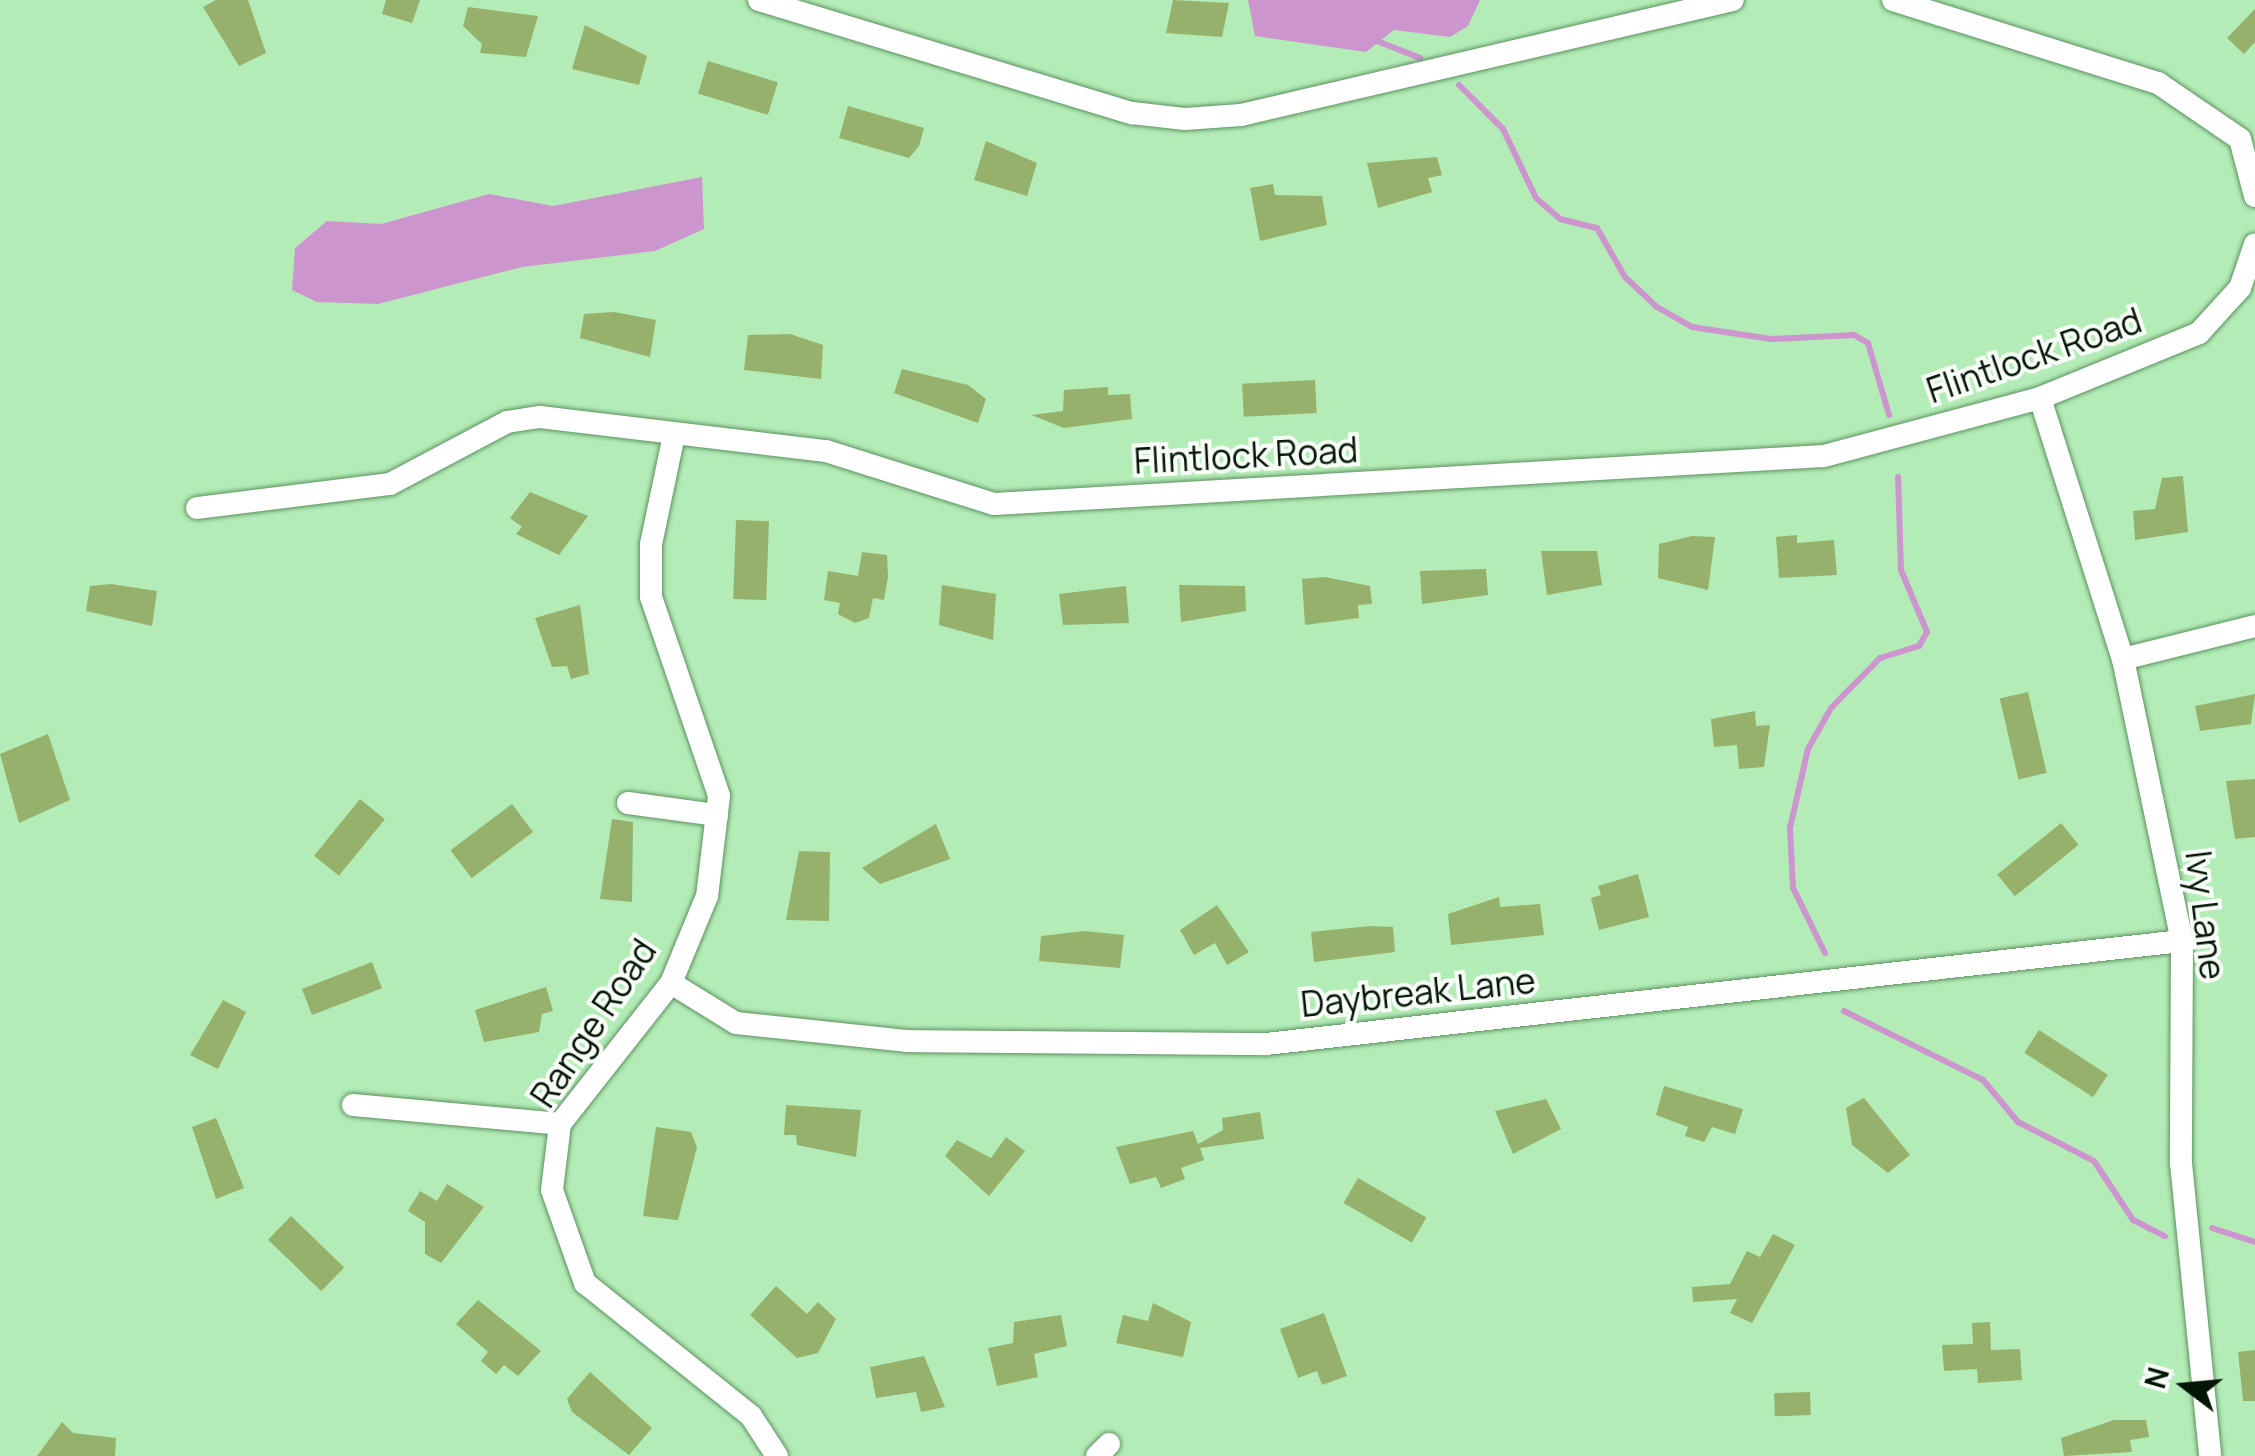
<!DOCTYPE html>
<html>
<head>
<meta charset="utf-8">
<style>
	body { margin:0 }
	#map { position:relative; width:2255px; height:1456px; overflow:hidden; background:#b4ecb7; font-family:Manrope,sans-serif }
	div>[style] { position:absolute }
	[style*='--x'] { left:calc(var(--x)*1px); top:calc(var(--y)*1px); width:calc(var(--w)*1px); rotate:calc(var(--a)*1deg) }
	.water>* { inset:0; background:#cd95cd }
	.stream>* { height:6px; margin:-3px; padding:0 3px; transform-origin:3px; border-radius:3px; background:#cd95cd }
	.building>* { inset:0; background:#96b16b; transform-origin:0 0 }
	.roads { filter:drop-shadow(0 0 2px #5d9161) drop-shadow(0 0 2px #5d9161) }
	.minor>* { height:22px; margin:-11px; padding:0 11px; transform-origin:11px; border-radius:11px; background:#fff }
	span { translate:-50% -50%; white-space:nowrap; text-align:center; line-height:1.15; -webkit-text-stroke:8px #f8fdf8; paint-order:stroke }
	.street-label { font-size:35px; color:#031605 }
	.north { position:absolute; left:2135px; top:1336px; width:100px; height:100px; -webkit-text-stroke:8px #f8fdf8; paint-order:stroke; rotate:286deg; font-size:28px; font-weight:700; line-height:40px; text-align:center; color:#031605 }
	.north::after { content:''; display:block; margin:auto; width:35px; height:45px; background:#031605; clip-path:polygon(50% 0,100% 100%,50% 72%,0 100%) }
</style>
</head>
<body>
<div id="map">
	<div class="water">
		<div style="clip-path:polygon(1248px 0,1480px 0,1468px 26px,1450px 37px,1394px 30px,1366px 52px,1255px 36px)"></div>
		<div style="clip-path:polygon(702px 177px,704px 229px,655px 251px,522px 267px,378px 304px,317px 302px,292px 290px,295px 248px,327px 221px,381px 224px,489px 194px,553px 206px)"></div>
	</div>
	<div class="stream">
		<div style="--x:1372;--y:39;--w:52;--a:21.6"></div>
		<div style="--x:1459;--y:85;--w:62;--a:45"></div>
		<div style="--x:1503;--y:129;--w:76;--a:64.4"></div>
		<div style="--x:1536;--y:198;--w:32;--a:41"></div>
		<div style="--x:1560;--y:219;--w:38;--a:14"></div>
		<div style="--x:1597;--y:228;--w:56;--a:60.3"></div>
		<div style="--x:1625;--y:277;--w:44;--a:43.2"></div>
		<div style="--x:1657;--y:307;--w:40;--a:29.7"></div>
		<div style="--x:1692;--y:327;--w:80;--a:8.6"></div>
		<div style="--x:1771;--y:339;--w:83;--a:-2.8"></div>
		<div style="--x:1854;--y:335;--w:16;--a:30"></div>
		<div style="--x:1868;--y:343;--w:75;--a:73.7"></div>
		<div style="--x:1825;--y:953;--w:72;--a:-116.2"></div>
		<div style="--x:1793;--y:888;--w:60;--a:-92.9"></div>
		<div style="--x:1790;--y:828;--w:81;--a:-77.2"></div>
		<div style="--x:1808;--y:749;--w:47;--a:-60.7"></div>
		<div style="--x:1831;--y:708;--w:70;--a:-45.6"></div>
		<div style="--x:1880;--y:658;--w:41;--a:-17.1"></div>
		<div style="--x:1919;--y:646;--w:16;--a:-60"></div>
		<div style="--x:1927;--y:632;--w:67;--a:-112.8"></div>
		<div style="--x:1901;--y:570;--w:93;--a:-91.8"></div>
		<div style="--x:1844;--y:1011;--w:155;--a:26.4"></div>
		<div style="--x:1983;--y:1080;--w:55;--a:50.2"></div>
		<div style="--x:2018;--y:1122;--w:85;--a:27.2"></div>
		<div style="--x:2094;--y:1161;--w:71;--a:56.5"></div>
		<div style="--x:2133;--y:1220;--w:36;--a:27"></div>
		<div style="--x:2212;--y:1228;--w:45;--a:18"></div>
	</div>
	<div class="building">
		<div style="clip-path:polygon(216px 0,248px 0,266px 53px,239px 66px,203px 7px)"></div>
		<div style="clip-path:polygon(386px 0,420px 0,412px 23px,382px 14px)"></div>
		<div style="clip-path:polygon(1173px 0,1229px 3px,1222px 37px,1166px 33px)"></div>
		<div style="clip-path:polygon(468px 7px,538px 16px,526px 57px,480px 53px,482px 44px,463px 26px)"></div>
		<div style="clip-path:polygon(2255px 9px,2255px 42px,2244px 54px,2227px 38px)"></div>
		<div style="clip-path:polygon(585px 25px,647px 56px,639px 85px,572px 69px)"></div>
		<div style="left:708px;top:61px;width:73px;height:34px;rotate:17deg"></div>
		<div style="clip-path:polygon(848px 106px,924px 128px,919px 146px,909px 158px,839px 138px)"></div>
		<div style="clip-path:polygon(986px 141px,1037px 163px,1027px 196px,974px 180px)"></div>
		<div style="clip-path:polygon(1437px 157px,1442px 175px,1428px 178px,1432px 192px,1378px 208px,1367px 163px)"></div>
		<div style="clip-path:polygon(1273px 184px,1275px 195px,1322px 196px,1327px 225px,1260px 241px,1250px 188px)"></div>
		<div style="clip-path:polygon(614px 312px,656px 320px,650px 357px,580px 338px,584px 314px)"></div>
		<div style="clip-path:polygon(790px 334px,823px 345px,821px 379px,744px 370px,748px 335px)"></div>
		<div style="clip-path:polygon(902px 369px,968px 385px,986px 399px,978px 423px,894px 393px)"></div>
		<div style="left:1315px;top:380px;width:33px;height:73px;rotate:87deg"></div>
		<div style="clip-path:polygon(1108px 387px,1108px 395px,1130px 394px,1132px 419px,1064px 428px,1031px 415px,1063px 411px,1064px 390px)"></div>
		<div style="clip-path:polygon(2183px 476px,2188px 532px,2135px 540px,2133px 511px,2155px 509px,2162px 478px)"></div>
		<div style="clip-path:polygon(530px 492px,588px 516px,559px 555px,516px 534px,522px 527px,510px 518px)"></div>
		<div style="left:736px;top:520px;width:33px;height:79px;rotate:2deg"></div>
		<div style="clip-path:polygon(1797px 535px,1797px 543px,1834px 540px,1837px 575px,1779px 578px,1776px 537px)"></div>
		<div style="clip-path:polygon(1692px 536px,1715px 537px,1708px 590px,1658px 578px,1659px 544px)"></div>
		<div style="clip-path:polygon(1541px 551px,1597px 551px,1602px 585px,1547px 595px)"></div>
		<div style="clip-path:polygon(862px 552px,887px 555px,888px 577px,884px 600px,873px 598px,869px 618px,855px 623px,838px 614px,840px 603px,824px 600px,828px 571px,858px 576px)"></div>
		<div style="clip-path:polygon(1486px 569px,1488px 595px,1422px 604px,1420px 571px)"></div>
		<div style="clip-path:polygon(1325px 577px,1370px 586px,1372px 604px,1358px 605px,1359px 618px,1305px 625px,1302px 579px)"></div>
		<div style="clip-path:polygon(111px 584px,157px 591px,152px 626px,86px 611px,90px 586px)"></div>
		<div style="clip-path:polygon(942px 585px,996px 594px,993px 640px,939px 625px)"></div>
		<div style="clip-path:polygon(1179px 585px,1245px 586px,1246px 611px,1181px 622px)"></div>
		<div style="clip-path:polygon(1126px 586px,1129px 623px,1063px 625px,1059px 594px)"></div>
		<div style="clip-path:polygon(580px 605px,589px 674px,571px 679px,567px 666px,552px 667px,535px 618px)"></div>
		<div style="left:2028px;top:692px;width:83px;height:29px;rotate:77deg"></div>
		<div style="clip-path:polygon(2255px 694px,2251px 724px,2200px 731px,2195px 706px)"></div>
		<div style="clip-path:polygon(1755px 711px,1756px 726px,1770px 725px,1764px 767px,1739px 769px,1737px 745px,1714px 747px,1711px 719px)"></div>
		<div style="clip-path:polygon(48px 734px,70px 800px,19px 823px,0 754px)"></div>
		<div style="clip-path:polygon(2255px 779px,2255px 837px,2235px 839px,2226px 781px)"></div>
		<div style="left:360px;top:799px;width:32px;height:73px;rotate:39deg"></div>
		<div style="left:512px;top:804px;width:35px;height:77px;rotate:53deg"></div>
		<div style="clip-path:polygon(612px 819px,633px 822px,632px 902px,600px 899px)"></div>
		<div style="left:2061px;top:823px;width:28px;height:82px;rotate:51deg"></div>
		<div style="clip-path:polygon(936px 824px,950px 859px,880px 884px,862px 868px)"></div>
		<div style="clip-path:polygon(799px 851px,830px 852px,829px 921px,786px 920px)"></div>
		<div style="clip-path:polygon(1638px 874px,1649px 917px,1599px 930px,1591px 898px,1601px 895px,1598px 886px)"></div>
		<div style="clip-path:polygon(1499px 897px,1500px 907px,1540px 904px,1544px 935px,1451px 945px,1448px 914px)"></div>
		<div style="clip-path:polygon(1217px 905px,1249px 952px,1227px 965px,1215px 943px,1194px 955px,1180px 930px)"></div>
		<div style="clip-path:polygon(1370px 926px,1393px 927px,1395px 952px,1314px 962px,1311px 932px)"></div>
		<div style="clip-path:polygon(1084px 931px,1124px 935px,1120px 968px,1039px 961px,1041px 936px)"></div>
		<div style="left:372px;top:962px;width:28px;height:75px;rotate:69deg"></div>
		<div style="clip-path:polygon(546px 987px,553px 1011px,542px 1014px,539px 1032px,484px 1042px,475px 1010px)"></div>
		<div style="clip-path:polygon(223px 1000px,246px 1012px,218px 1069px,190px 1055px)"></div>
		<div style="left:2039px;top:1030px;width:82px;height:27px;rotate:33deg"></div>
		<div style="clip-path:polygon(1664px 1086px,1743px 1109px,1735px 1134px,1712px 1127px,1704px 1142px,1685px 1136px,1688px 1127px,1656px 1115px)"></div>
		<div style="clip-path:polygon(1864px 1098px,1910px 1155px,1888px 1173px,1852px 1145px,1846px 1108px)"></div>
		<div style="clip-path:polygon(1546px 1099px,1561px 1129px,1513px 1154px,1495px 1111px)"></div>
		<div style="clip-path:polygon(786px 1105px,861px 1110px,856px 1157px,797px 1145px,796px 1135px,784px 1135px)"></div>
		<div style="clip-path:polygon(1260px 1112px,1264px 1139px,1200px 1148px,1204px 1160px,1181px 1168px,1185px 1179px,1161px 1188px,1156px 1177px,1130px 1184px,1116px 1147px,1193px 1131px,1198px 1144px,1223px 1130px,1222px 1118px)"></div>
		<div style="clip-path:polygon(216px 1118px,244px 1188px,216px 1199px,192px 1127px)"></div>
		<div style="clip-path:polygon(656px 1127px,691px 1132px,697px 1147px,678px 1220px,643px 1216px)"></div>
		<div style="clip-path:polygon(1006px 1137px,1025px 1151px,989px 1196px,945px 1156px,957px 1140px,991px 1158px)"></div>
		<div style="left:1358px;top:1178px;width:79px;height:29px;rotate:30deg"></div>
		<div style="clip-path:polygon(447px 1184px,484px 1207px,441px 1263px,425px 1254px,425px 1222px,408px 1211px,420px 1191px,437px 1201px)"></div>
		<div style="left:291px;top:1216px;width:74px;height:33px;rotate:44deg"></div>
		<div style="clip-path:polygon(1773px 1234px,1795px 1245px,1752px 1323px,1730px 1313px,1737px 1299px,1693px 1302px,1692px 1287px,1730px 1284px,1747px 1251px,1760px 1257px)"></div>
		<div style="clip-path:polygon(776px 1286px,807px 1314px,818px 1302px,836px 1319px,818px 1353px,797px 1358px,750px 1315px)"></div>
		<div style="clip-path:polygon(478px 1300px,541px 1351px,518px 1376px,504px 1365px,496px 1374px,481px 1361px,488px 1352px,456px 1324px)"></div>
		<div style="clip-path:polygon(1153px 1303px,1191px 1322px,1183px 1357px,1116px 1343px,1123px 1315px,1148px 1321px)"></div>
		<div style="clip-path:polygon(1324px 1313px,1347px 1376px,1322px 1385px,1317px 1371px,1298px 1378px,1280px 1329px)"></div>
		<div style="clip-path:polygon(1061px 1315px,1067px 1346px,1034px 1354px,1038px 1377px,997px 1386px,988px 1348px,1013px 1343px,1014px 1322px)"></div>
		<div style="clip-path:polygon(1990px 1322px,1991px 1350px,2020px 1349px,2022px 1380px,1978px 1383px,1977px 1369px,1944px 1371px,1942px 1345px,1973px 1344px,1972px 1323px)"></div>
		<div style="clip-path:polygon(2255px 1350px,2255px 1401px,2243px 1401px,2238px 1352px)"></div>
		<div style="clip-path:polygon(924px 1356px,945px 1407px,921px 1412px,916px 1392px,876px 1398px,870px 1367px)"></div>
		<div style="clip-path:polygon(590px 1372px,652px 1428px,629px 1455px,572px 1412px,567px 1399px)"></div>
		<div style="left:1810px;top:1392px;width:23px;height:36px;rotate:88deg"></div>
		<div style="clip-path:polygon(2114px 1420px,2146px 1420px,2149px 1437px,2130px 1440px,2132px 1452px,2064px 1456px,2061px 1438px)"></div>
		<div style="clip-path:polygon(62px 1422px,73px 1433px,116px 1438px,115px 1456px,37px 1456px)"></div>
	</div>
	<div class="roads">
		<div class="minor">
			<div style="--x:759;--y:0;--w:390;--a:16.9"></div>
			<div style="--x:1132;--y:113;--w:53;--a:6.5"></div>
			<div style="--x:1185;--y:119;--w:56;--a:-4.1"></div>
			<div style="--x:1241;--y:115;--w:505;--a:-13.16"></div>
			<div style="--x:1893;--y:0;--w:278;--a:17.4"></div>
			<div style="--x:2158;--y:83;--w:99;--a:34.3"></div>
			<div style="--x:2240;--y:139;--w:59;--a:75.3"></div>
			<div style="--x:2040;--y:398;--w:274;--a:72.4"></div>
			<div style="--x:2123;--y:659;--w:288;--a:78.2"></div>
			<div style="--x:2182;--y:941;--w:222;--a:90.3"></div>
			<div style="--x:2181;--y:1163;--w:294;--a:84.3"></div>
			<div style="--x:674;--y:435;--w:111;--a:101.9"></div>
			<div style="--x:651;--y:544;--w:53;--a:90"></div>
			<div style="--x:651;--y:597;--w:210;--a:71.1"></div>
			<div style="--x:719;--y:796;--w:101;--a:96.8"></div>
			<div style="--x:707;--y:896;--w:94;--a:112.5"></div>
			<div style="--x:671;--y:983;--w:179;--a:128.2"></div>
			<div style="--x:560;--y:1124;--w:66;--a:96.9"></div>
			<div style="--x:552;--y:1190;--w:99;--a:70.5"></div>
			<div style="--x:585;--y:1283;--w:213;--a:38.7"></div>
			<div style="--x:751;--y:1416;--w:48;--a:57"></div>
			<div style="--x:197;--y:508;--w:194;--a:-7.1"></div>
			<div style="--x:390;--y:484;--w:132;--a:-27.9"></div>
			<div style="--x:507;--y:422;--w:33;--a:-9"></div>
			<div style="--x:540;--y:417;--w:288;--a:6.8"></div>
			<div style="--x:826;--y:451;--w:176;--a:17.5"></div>
			<div style="--x:994;--y:504;--w:831;--a:-3.31"></div>
			<div style="--x:1824;--y:456;--w:224;--a:-15"></div>
			<div style="--x:2040;--y:398;--w:172;--a:-22.2"></div>
			<div style="--x:2199;--y:333;--w:61;--a:-47.7"></div>
			<div style="--x:2240;--y:288;--w:46;--a:-71.2"></div>
			<div style="--x:2123;--y:659;--w:136;--a:-14"></div>
			<div style="--x:628;--y:803;--w:90;--a:7.7"></div>
			<div style="--x:671;--y:983;--w:76;--a:31.6"></div>
			<div style="--x:736;--y:1023;--w:171;--a:6"></div>
			<div style="--x:906;--y:1041;--w:360;--a:0.5"></div>
			<div style="--x:1266;--y:1044;--w:922;--a:-6.42"></div>
			<div style="--x:353;--y:1105;--w:208;--a:5.2"></div>
			<div style="--x:1097;--y:1456;--w:17;--a:-45"></div>
		</div>
	</div>
	<div class="street-label">
		<span style="left:2034px;top:355px;rotate:-19deg">Flintlock Road</span>
		<span style="left:1246px;top:455px;rotate:-3deg">Flintlock Road</span>
		<span style="left:2206px;top:915px;rotate:83deg">Ivy Lane</span>
		<span style="left:1418px;top:992px;rotate:-6deg">Daybreak Lane</span>
		<span style="left:593px;top:1023px;rotate:-56deg">Range Road</span>
	</div>
	<div class="north">N</div>
</div>
</body>
</html>
